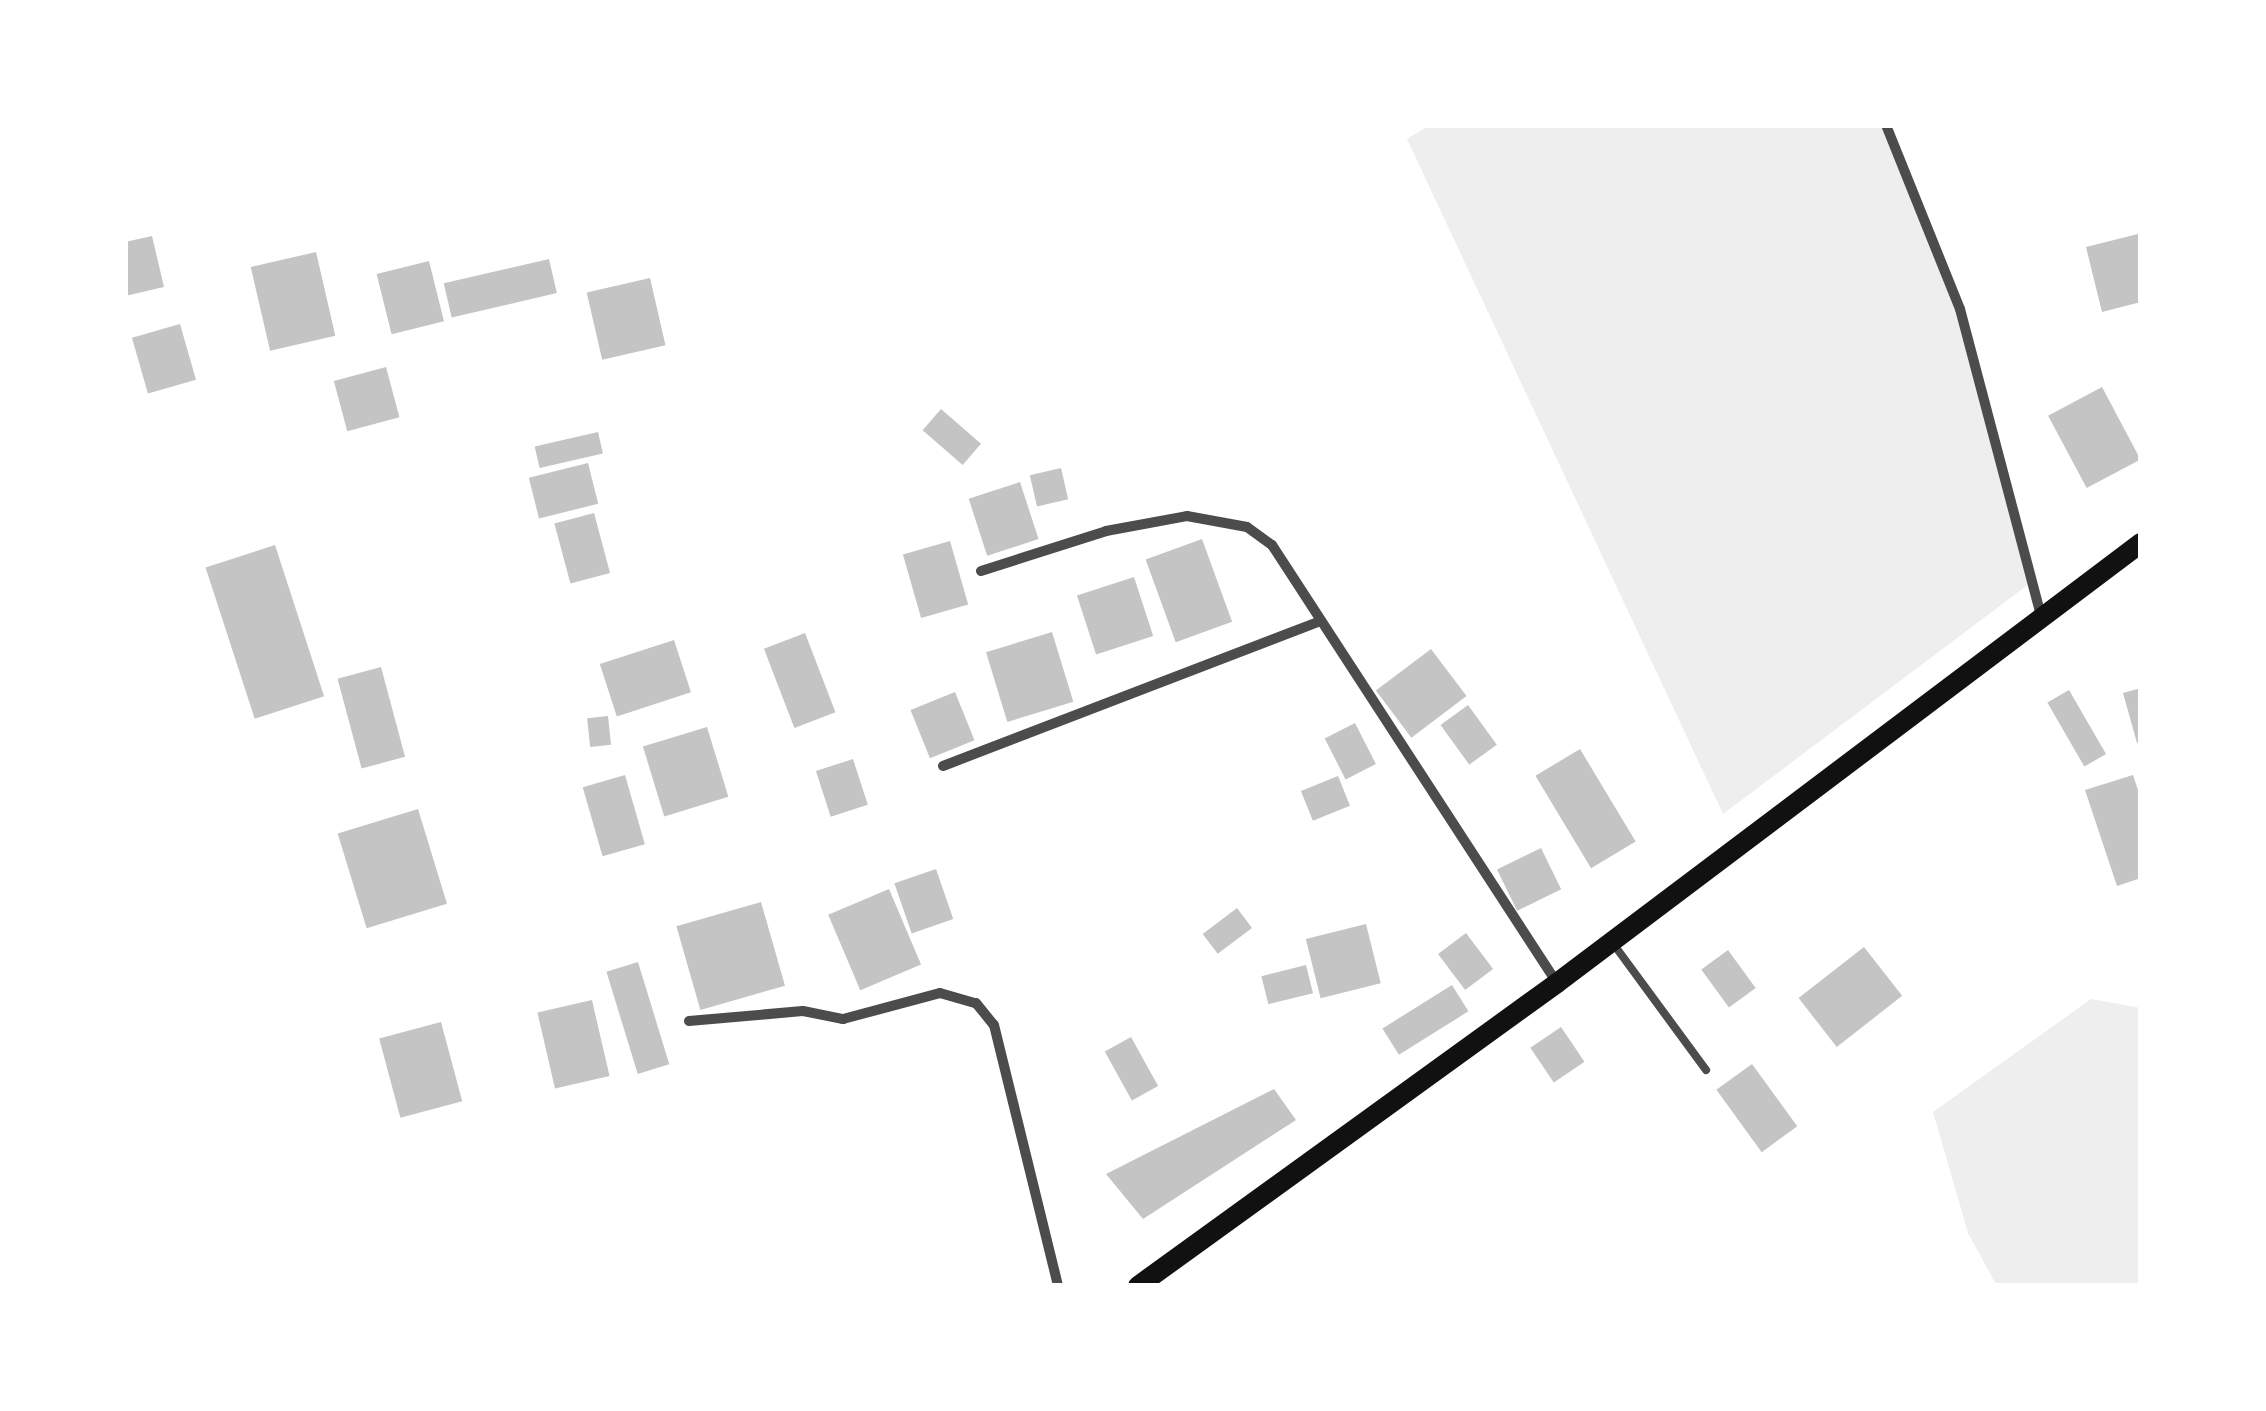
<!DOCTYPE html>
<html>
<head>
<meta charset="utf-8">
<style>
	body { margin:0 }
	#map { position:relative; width:2266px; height:1411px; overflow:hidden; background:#fff; font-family:Quicksand,sans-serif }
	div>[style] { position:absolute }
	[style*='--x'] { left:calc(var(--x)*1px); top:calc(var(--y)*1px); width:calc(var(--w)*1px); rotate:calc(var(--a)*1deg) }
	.green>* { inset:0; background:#eee }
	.building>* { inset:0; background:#c4c4c4; transform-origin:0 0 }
	.service>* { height:8px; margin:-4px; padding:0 4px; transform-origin:4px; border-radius:4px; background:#4c4c4c }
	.minor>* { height:10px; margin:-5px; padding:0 5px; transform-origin:5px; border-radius:5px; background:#4c4c4c }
	.secondary>* { height:20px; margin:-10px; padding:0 10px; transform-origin:10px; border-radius:10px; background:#111 }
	span { translate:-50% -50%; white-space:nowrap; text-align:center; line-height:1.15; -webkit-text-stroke:8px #fff; paint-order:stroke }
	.frame { position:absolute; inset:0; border:128px solid #fff; pointer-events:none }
</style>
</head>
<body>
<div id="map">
	<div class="green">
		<div style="clip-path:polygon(1430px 125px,1883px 125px,1949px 282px,2037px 578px,1723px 814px,1407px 139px)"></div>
		<div style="clip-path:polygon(2091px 999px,2141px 1008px,2141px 1286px,1997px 1286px,1968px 1233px,1933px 1112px)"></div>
	</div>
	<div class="building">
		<div style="clip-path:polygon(2138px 234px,2141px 302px,2102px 312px,2086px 247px)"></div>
		<div style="clip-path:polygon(152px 236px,164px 287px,125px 296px,125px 242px)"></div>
		<div style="left:316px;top:252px;width:86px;height:67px;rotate:77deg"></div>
		<div style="left:549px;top:259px;width:35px;height:108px;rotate:77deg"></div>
		<div style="left:429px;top:261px;width:62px;height:54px;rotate:76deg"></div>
		<div style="left:650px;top:278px;width:69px;height:65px;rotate:77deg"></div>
		<div style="left:180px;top:324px;width:58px;height:50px;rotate:74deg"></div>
		<div style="left:386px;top:367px;width:52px;height:54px;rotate:75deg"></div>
		<div style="left:2102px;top:387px;width:82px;height:61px;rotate:62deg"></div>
		<div style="left:941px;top:409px;width:53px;height:28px;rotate:41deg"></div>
		<div style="left:598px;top:432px;width:22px;height:65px;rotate:77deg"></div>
		<div style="left:588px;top:463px;width:42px;height:61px;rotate:76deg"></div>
		<div style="left:1061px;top:468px;width:32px;height:32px;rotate:77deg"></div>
		<div style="left:1020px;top:482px;width:60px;height:54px;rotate:72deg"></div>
		<div style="left:594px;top:513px;width:62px;height:41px;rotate:75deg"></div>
		<div style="left:1202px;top:539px;width:88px;height:60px;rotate:70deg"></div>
		<div style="left:950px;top:541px;width:66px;height:49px;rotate:74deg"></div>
		<div style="left:275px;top:545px;width:159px;height:73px;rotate:72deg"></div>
		<div style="left:1134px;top:577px;width:62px;height:60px;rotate:72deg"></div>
		<div style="left:1052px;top:632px;width:73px;height:69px;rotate:73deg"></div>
		<div style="left:805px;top:633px;width:85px;height:44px;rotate:69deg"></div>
		<div style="left:674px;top:640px;width:55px;height:78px;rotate:72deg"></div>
		<div style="left:1431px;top:649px;width:59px;height:69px;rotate:53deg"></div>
		<div style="left:381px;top:667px;width:93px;height:45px;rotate:75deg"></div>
		<div style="clip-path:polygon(2141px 688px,2141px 742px,2137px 743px,2123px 693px)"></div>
		<div style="left:2069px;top:690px;width:74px;height:25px;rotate:60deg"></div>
		<div style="left:955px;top:692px;width:52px;height:48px;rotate:68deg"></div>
		<div style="left:1468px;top:705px;width:49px;height:34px;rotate:54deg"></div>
		<div style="left:608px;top:716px;width:29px;height:21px;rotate:84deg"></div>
		<div style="left:1355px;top:723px;width:46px;height:34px;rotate:63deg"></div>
		<div style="left:707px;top:727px;width:73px;height:67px;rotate:73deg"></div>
		<div style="left:1580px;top:749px;width:108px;height:52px;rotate:59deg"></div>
		<div style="left:853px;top:759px;width:48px;height:39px;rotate:72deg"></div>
		<div style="left:625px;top:775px;width:72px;height:44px;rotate:74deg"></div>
		<div style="clip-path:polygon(2133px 775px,2141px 799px,2141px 878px,2117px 886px,2085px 790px)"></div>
		<div style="left:1338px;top:776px;width:32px;height:40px;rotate:68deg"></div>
		<div style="left:418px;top:809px;width:99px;height:84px;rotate:73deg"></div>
		<div style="left:1541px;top:848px;width:46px;height:49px;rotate:64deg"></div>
		<div style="left:936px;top:869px;width:53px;height:44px;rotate:71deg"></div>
		<div style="left:889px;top:889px;width:82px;height:66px;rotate:67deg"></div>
		<div style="left:761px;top:902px;width:87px;height:88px;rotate:74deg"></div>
		<div style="left:1237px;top:908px;width:25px;height:43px;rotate:53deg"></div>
		<div style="left:1366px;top:924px;width:61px;height:62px;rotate:76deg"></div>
		<div style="left:1466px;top:933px;width:45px;height:35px;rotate:53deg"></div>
		<div style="left:1864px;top:947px;width:62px;height:83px;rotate:52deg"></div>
		<div style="left:1728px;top:950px;width:47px;height:33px;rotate:54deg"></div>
		<div style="left:638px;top:962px;width:107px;height:33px;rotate:73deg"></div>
		<div style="left:1306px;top:965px;width:29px;height:46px;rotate:76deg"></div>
		<div style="left:1452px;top:985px;width:31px;height:82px;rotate:58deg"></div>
		<div style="left:592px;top:1000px;width:78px;height:56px;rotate:77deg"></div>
		<div style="left:441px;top:1022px;width:82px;height:64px;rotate:75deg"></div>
		<div style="left:1561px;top:1027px;width:42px;height:37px;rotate:56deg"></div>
		<div style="left:1131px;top:1037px;width:56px;height:30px;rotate:61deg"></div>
		<div style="left:1752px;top:1064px;width:77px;height:44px;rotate:54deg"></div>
		<div style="clip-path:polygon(1274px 1089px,1296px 1120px,1143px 1219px,1106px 1174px)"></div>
	</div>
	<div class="service">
		<div style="--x:1612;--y:942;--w:159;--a:53.7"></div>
	</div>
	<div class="minor">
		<div style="--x:1886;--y:125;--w:198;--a:68.1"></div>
		<div style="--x:1960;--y:309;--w:321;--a:75.2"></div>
		<div style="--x:981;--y:571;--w:131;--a:-17.7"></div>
		<div style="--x:1106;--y:531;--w:82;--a:-10.5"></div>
		<div style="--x:1187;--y:516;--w:61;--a:10.4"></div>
		<div style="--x:1247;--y:527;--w:31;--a:36"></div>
		<div style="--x:1272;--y:545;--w:523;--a:56.95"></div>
		<div style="--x:943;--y:766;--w:402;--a:-21"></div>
		<div style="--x:689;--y:1021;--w:114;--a:-5"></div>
		<div style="--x:803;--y:1011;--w:41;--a:11.3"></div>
		<div style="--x:843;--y:1019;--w:100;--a:-15"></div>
		<div style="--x:940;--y:993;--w:37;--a:16"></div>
		<div style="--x:976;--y:1003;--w:28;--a:51"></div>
		<div style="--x:994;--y:1025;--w:269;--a:76.2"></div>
	</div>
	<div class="secondary">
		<div style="--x:1138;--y:1286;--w:517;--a:-35.87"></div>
		<div style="--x:1557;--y:983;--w:731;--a:-37"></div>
	</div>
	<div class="frame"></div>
</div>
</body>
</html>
